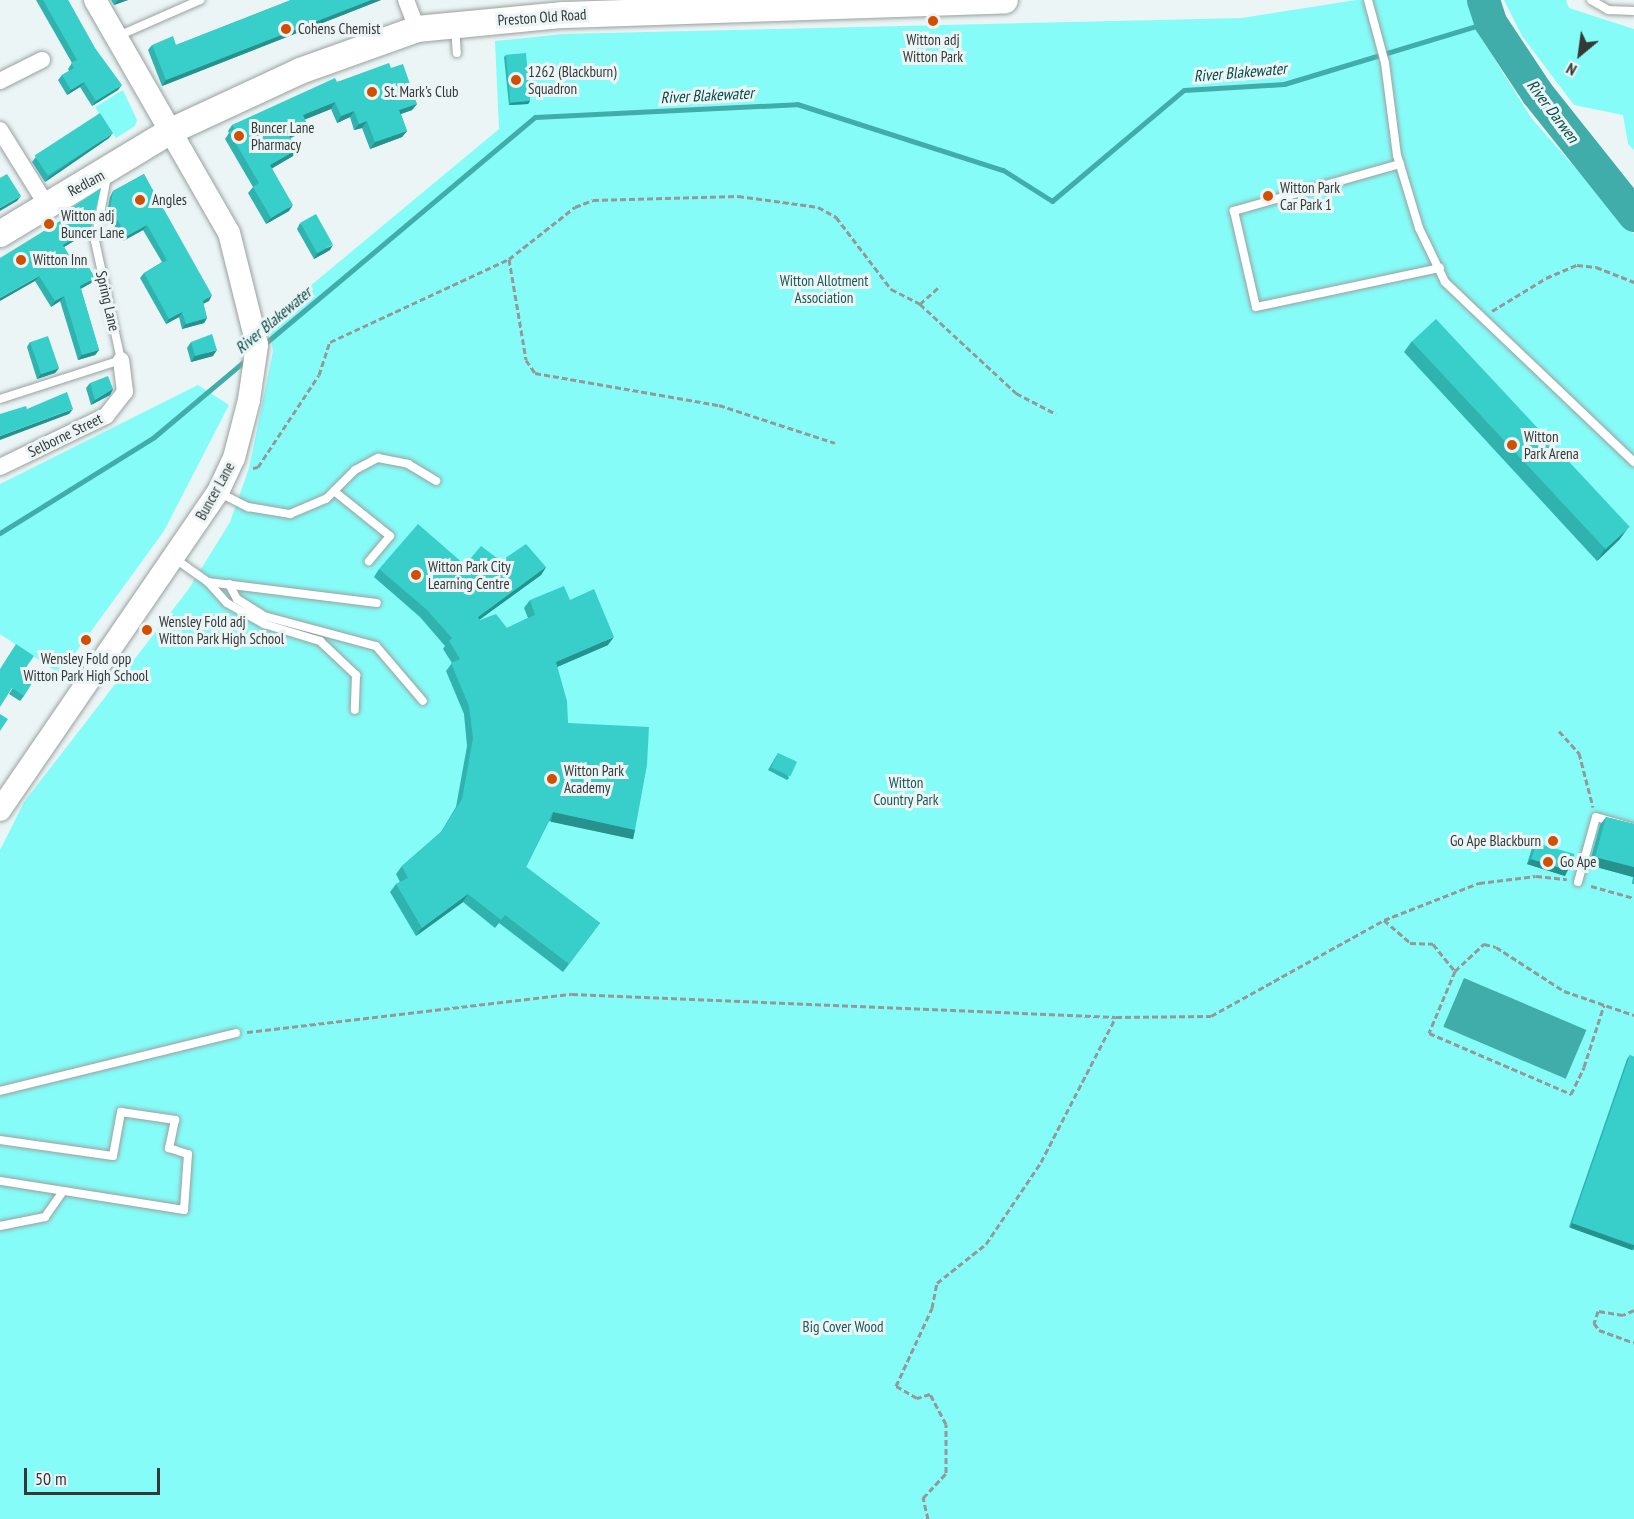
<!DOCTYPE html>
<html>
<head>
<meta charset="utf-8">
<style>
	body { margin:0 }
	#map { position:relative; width:1634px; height:1519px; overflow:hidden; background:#ecf5f5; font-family:"PT Sans Narrow",sans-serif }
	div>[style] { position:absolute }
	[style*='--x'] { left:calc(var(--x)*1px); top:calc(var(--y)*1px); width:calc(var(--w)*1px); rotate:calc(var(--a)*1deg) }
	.green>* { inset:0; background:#86fcf8 }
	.water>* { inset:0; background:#41adaa; transform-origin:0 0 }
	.stream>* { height:5px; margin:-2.5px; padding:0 2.5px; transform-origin:2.5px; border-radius:2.5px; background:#41adaa }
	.river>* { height:33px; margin:-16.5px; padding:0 16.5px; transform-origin:16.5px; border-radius:16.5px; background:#41adaa }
	.path>* { height:3px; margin-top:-1.5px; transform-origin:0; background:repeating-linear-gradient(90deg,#939999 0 6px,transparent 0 9px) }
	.roads { filter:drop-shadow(0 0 2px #98a1a0) drop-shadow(0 0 2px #98a1a0) }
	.service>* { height:8px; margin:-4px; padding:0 4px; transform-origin:4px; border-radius:4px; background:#fff }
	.minor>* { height:16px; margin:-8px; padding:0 8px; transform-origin:8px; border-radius:8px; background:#fff }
	.secondary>* { height:22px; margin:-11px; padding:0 11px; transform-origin:11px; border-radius:11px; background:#fff }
	.primary>* { height:26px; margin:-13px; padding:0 13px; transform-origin:13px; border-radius:13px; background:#fff }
	.wall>* { inset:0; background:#30b2af }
	.shaded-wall>* { inset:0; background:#27918e; transform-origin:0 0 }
	.building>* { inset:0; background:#38cfcb; transform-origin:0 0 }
	.dots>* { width:16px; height:16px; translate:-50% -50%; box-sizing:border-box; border:3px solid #ecf5f5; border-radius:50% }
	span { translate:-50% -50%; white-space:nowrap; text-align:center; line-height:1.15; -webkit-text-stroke:6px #ecf5f5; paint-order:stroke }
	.street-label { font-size:15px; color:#353838 }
	.poi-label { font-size:15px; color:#353838 }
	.left { translate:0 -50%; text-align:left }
	.right { translate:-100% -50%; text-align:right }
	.park-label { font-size:15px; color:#1a5755 }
	.water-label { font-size:16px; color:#064947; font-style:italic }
	.north { position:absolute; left:1550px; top:24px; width:60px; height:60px; -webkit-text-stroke:4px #ecf5f5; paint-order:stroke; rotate:209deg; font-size:16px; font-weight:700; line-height:24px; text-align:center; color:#353838 }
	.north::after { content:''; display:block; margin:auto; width:21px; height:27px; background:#353838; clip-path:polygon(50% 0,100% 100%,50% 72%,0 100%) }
	.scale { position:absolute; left:24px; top:1468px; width:136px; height:27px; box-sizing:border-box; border:3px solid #353838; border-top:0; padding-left:8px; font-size:18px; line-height:21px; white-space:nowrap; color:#353838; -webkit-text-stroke:4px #ecf5f5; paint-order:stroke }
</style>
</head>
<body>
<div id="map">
	<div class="green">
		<div style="clip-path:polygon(1356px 0,1470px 0,1482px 39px,1532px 119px,1634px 234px,1634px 1519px,0 1519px,0 850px,24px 802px,188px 590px,230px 522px,249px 468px,273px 351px,268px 321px,499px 129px,495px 41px,563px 34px,1242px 18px)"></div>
		<div style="clip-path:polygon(1504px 0,1566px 0,1569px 8px,1634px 29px,1634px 150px,1628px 144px,1623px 115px,1574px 105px,1522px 36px)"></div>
		<div style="clip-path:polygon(123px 90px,137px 120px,135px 126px,116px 138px,95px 107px)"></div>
		<div style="clip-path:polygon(198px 385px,229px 405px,164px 531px,60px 674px,0 634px,0 484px)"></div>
	</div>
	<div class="water">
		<div style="left:1464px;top:978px;width:133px;height:53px;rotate:23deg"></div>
	</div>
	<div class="stream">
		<div style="--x:262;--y:346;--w:356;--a:-40"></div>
		<div style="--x:535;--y:117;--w:262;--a:-2.8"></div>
		<div style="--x:797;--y:104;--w:216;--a:17.8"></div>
		<div style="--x:1003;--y:170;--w:58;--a:32.3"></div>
		<div style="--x:1052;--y:201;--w:172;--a:-40.1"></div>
		<div style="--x:1184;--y:90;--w:100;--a:-3.4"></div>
		<div style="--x:1284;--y:84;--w:215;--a:-16.8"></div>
		<div style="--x:0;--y:533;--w:181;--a:-31.9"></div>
		<div style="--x:154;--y:437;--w:123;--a:-40"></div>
	</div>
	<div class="river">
		<div style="--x:1483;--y:0;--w:23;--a:72"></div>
		<div style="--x:1490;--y:22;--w:85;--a:56.5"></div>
		<div style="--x:1537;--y:93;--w:156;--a:51.5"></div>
	</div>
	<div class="path">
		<div style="--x:509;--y:259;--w:102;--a:80.4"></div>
		<div style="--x:526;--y:360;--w:16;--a:55"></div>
		<div style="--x:535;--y:373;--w:187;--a:9.9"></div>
		<div style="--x:719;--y:405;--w:122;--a:18.1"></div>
		<div style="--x:920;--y:304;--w:27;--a:-42"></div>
		<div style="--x:1492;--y:311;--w:63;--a:-31.4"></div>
		<div style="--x:1546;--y:278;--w:34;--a:-23"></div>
		<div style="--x:1577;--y:265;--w:19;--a:6"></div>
		<div style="--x:1596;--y:267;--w:41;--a:21.5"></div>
		<div style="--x:253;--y:468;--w:5;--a:-11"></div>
		<div style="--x:258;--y:467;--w:110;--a:-56.5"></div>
		<div style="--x:319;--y:375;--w:35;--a:-72"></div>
		<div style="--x:330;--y:342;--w:197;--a:-24.9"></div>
		<div style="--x:509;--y:259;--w:84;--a:-38.2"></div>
		<div style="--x:575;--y:207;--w:19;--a:-21"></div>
		<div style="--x:593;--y:200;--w:145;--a:-1.6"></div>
		<div style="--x:738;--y:196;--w:81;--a:7.8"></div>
		<div style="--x:818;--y:207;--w:21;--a:29"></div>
		<div style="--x:836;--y:217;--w:91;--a:52.6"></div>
		<div style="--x:891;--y:289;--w:33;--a:27"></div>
		<div style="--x:920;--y:304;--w:131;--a:42.8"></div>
		<div style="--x:1016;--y:393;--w:45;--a:27.7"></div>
		<div style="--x:1559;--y:731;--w:30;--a:48"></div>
		<div style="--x:1579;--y:753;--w:56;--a:75.5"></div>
		<div style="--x:1591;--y:886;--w:45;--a:15.6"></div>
		<div style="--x:1384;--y:920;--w:35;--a:41"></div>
		<div style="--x:1410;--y:943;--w:23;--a:2"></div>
		<div style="--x:1433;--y:944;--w:35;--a:51"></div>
		<div style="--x:1455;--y:971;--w:40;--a:-43"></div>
		<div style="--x:1484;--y:944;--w:12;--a:14"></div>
		<div style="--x:1496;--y:947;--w:81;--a:32.9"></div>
		<div style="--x:1564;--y:991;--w:74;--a:18.9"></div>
		<div style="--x:1455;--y:971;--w:67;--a:112.8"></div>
		<div style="--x:1429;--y:1033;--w:155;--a:23.2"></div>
		<div style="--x:1571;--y:1094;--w:30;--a:-64"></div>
		<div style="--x:1584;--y:1067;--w:65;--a:-72.1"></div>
		<div style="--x:247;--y:1032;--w:327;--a:-6.7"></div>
		<div style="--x:572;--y:994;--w:544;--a:2.42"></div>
		<div style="--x:1116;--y:1017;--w:95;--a:-0.6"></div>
		<div style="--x:1211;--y:1016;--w:198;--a:-29"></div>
		<div style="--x:1384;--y:920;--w:102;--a:-21.3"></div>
		<div style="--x:1479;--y:883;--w:57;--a:-7"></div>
		<div style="--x:1536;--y:876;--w:31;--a:6"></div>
		<div style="--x:1634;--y:1310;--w:12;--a:156"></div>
		<div style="--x:1623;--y:1315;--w:25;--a:-171"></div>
		<div style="--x:1598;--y:1311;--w:13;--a:108"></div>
		<div style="--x:1594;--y:1323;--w:9;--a:54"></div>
		<div style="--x:1599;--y:1330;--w:37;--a:20"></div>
		<div style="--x:928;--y:1519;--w:22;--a:-103"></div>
		<div style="--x:923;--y:1498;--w:34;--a:-47"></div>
		<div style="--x:946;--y:1473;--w:49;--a:-90"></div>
		<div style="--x:946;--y:1424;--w:34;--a:-118"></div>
		<div style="--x:930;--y:1394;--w:14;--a:163"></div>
		<div style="--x:917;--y:1398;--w:24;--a:-150"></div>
		<div style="--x:896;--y:1386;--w:86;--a:-65.2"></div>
		<div style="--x:932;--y:1308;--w:25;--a:-79"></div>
		<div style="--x:937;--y:1283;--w:63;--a:-38.5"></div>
		<div style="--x:986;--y:1244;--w:99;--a:-56.1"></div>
		<div style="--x:1041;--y:1162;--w:163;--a:-62.7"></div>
	</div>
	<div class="roads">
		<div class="service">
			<div style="--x:1368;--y:0;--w:65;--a:74.9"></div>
			<div style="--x:1385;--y:63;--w:93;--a:82.6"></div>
			<div style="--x:1397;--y:155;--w:76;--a:73.2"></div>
			<div style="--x:1419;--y:228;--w:60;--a:64.3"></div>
			<div style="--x:1445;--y:282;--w:261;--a:43.6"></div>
			<div style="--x:1591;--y:0;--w:20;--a:30"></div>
			<div style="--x:1608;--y:10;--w:26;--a:2"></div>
			<div style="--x:455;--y:27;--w:26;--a:86"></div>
			<div style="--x:118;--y:36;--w:90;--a:-23.7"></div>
			<div style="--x:1400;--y:164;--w:173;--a:164.2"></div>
			<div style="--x:1234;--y:211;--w:98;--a:77.1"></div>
			<div style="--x:1256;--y:307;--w:188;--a:-12"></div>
			<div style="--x:0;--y:399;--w:127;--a:-17.9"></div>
			<div style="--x:121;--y:360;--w:122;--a:-102.3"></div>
			<div style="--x:95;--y:241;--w:66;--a:-79.5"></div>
			<div style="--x:334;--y:491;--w:72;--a:38.8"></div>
			<div style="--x:390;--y:536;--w:33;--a:130"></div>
			<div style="--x:218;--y:492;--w:34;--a:27"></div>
			<div style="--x:248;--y:507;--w:43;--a:9.5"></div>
			<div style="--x:290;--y:514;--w:39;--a:-23"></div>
			<div style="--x:326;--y:499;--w:41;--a:-45"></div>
			<div style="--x:355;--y:470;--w:26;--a:-28"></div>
			<div style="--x:378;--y:458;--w:31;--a:11"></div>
			<div style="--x:408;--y:464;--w:33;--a:31"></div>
			<div style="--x:174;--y:558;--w:42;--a:35.2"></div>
			<div style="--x:208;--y:582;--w:28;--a:48"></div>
			<div style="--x:227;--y:603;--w:43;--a:29.6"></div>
			<div style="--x:264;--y:624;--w:59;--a:16.9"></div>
			<div style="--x:320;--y:641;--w:50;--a:43.4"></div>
			<div style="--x:356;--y:675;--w:35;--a:92"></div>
			<div style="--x:208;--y:582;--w:170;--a:7.1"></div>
			<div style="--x:229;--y:584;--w:17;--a:62"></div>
			<div style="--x:237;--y:599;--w:32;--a:32"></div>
			<div style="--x:264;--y:616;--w:116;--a:15"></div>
			<div style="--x:376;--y:646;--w:72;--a:49.5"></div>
			<div style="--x:1578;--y:882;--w:67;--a:-74.5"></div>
			<div style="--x:1596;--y:817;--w:40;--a:16"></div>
			<div style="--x:0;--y:1091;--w:243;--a:-13.8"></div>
			<div style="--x:0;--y:1140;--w:114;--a:8.1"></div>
			<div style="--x:113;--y:1156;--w:45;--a:-79.7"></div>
			<div style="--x:121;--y:1112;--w:55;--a:8.4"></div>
			<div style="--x:175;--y:1120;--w:29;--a:102"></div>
			<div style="--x:169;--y:1148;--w:20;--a:18"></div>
			<div style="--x:188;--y:1154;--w:56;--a:94.1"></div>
			<div style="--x:184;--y:1210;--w:186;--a:-171"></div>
			<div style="--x:0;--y:1226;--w:46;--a:-11.3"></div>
			<div style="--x:45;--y:1217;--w:29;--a:-55"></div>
		</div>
		<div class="minor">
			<div style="--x:406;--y:0;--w:31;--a:69"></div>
			<div style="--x:0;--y:81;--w:47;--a:-26.6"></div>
			<div style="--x:0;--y:130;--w:87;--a:58.1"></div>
			<div style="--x:0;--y:467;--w:118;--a:-25.7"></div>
			<div style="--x:106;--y:416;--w:31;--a:-52"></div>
			<div style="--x:125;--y:392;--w:32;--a:-97"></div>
		</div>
		<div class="secondary">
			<div style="--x:0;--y:810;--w:386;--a:-55.6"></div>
			<div style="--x:218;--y:492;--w:38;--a:-65"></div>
			<div style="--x:234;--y:458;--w:60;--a:-75.5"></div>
			<div style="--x:249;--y:400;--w:56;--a:-81.7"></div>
			<div style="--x:257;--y:345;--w:115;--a:-104"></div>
			<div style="--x:229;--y:233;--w:269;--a:-119.9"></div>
		</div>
		<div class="primary">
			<div style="--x:0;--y:234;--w:200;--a:-31.1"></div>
			<div style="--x:171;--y:131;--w:142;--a:-24.9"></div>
			<div style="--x:300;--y:71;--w:124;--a:-19.7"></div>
			<div style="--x:417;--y:29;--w:147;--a:-5.5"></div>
			<div style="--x:563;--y:15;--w:442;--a:-1.9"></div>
		</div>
	</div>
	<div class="wall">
		<div style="clip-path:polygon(36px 0,68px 0,118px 90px,92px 106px,80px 87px,67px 95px,58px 80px,62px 75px,69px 71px,68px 69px,72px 63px)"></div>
		<div style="clip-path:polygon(111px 0,128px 0,114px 5px)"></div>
		<div style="clip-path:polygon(291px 0,381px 0,162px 86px,148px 50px,152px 45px,176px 45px)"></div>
		<div style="clip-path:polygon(506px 55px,530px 101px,528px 104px,509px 105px,504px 57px)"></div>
		<div style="clip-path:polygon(391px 68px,417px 104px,412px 110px,401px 114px,407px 131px,402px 137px,370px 149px,362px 128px,354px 130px,350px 117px,337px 123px,331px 109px,305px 119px,303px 132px,291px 138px,293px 156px,272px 168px,289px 211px,266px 224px,248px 193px,253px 187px,225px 139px,229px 133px,228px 131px,232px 125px,337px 82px)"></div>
		<div style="clip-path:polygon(109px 138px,45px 182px,32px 162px,36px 157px)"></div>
		<div style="clip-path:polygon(144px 174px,209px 301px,203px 303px,207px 318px,204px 323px,182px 329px,179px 317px,166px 324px,140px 278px,144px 273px,162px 262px,143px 230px,123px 241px,107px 213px,110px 197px,113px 191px)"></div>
		<div style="clip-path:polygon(70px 209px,91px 228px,87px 233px,64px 247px,77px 269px,91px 283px,81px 289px,99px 350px,95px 355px,78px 360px,60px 301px,51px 307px,35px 281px,68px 216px,67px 214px)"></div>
		<div style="clip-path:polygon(300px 223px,330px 250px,314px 259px,297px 229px)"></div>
		<div style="clip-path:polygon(1412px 341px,1620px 539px,1597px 561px,1404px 352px)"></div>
		<div style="clip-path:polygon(30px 342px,59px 368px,55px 373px,37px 379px,27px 347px)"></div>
		<div style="clip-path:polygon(191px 342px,213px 356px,191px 362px,187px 348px)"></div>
		<div style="clip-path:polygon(90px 383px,113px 389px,110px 395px,91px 405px,86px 388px)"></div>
		<div style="clip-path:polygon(501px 561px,546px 567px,541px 575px,479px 620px,480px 620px,507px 628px,528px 618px,524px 608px,530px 600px,570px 600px,608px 645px,557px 667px,568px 723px,629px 838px,549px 821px,526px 867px,600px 923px,563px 972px,499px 923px,495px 928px,463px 902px,416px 936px,390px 892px,396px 884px,400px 882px,396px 874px,402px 866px,441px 832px,456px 807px,467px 746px,464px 714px,446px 671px,452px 663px,443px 649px,445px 646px,420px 617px,374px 577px,379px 569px,465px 565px)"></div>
		<div style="clip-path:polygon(25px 669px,24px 696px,20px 701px,9px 694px)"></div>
		<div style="clip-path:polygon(778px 753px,789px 778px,787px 780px,768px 770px)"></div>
		<div style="clip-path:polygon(1606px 817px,1634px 824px,1634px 884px,1632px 884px,1633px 877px,1589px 865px,1600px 825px)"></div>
		<div style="clip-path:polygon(1536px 843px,1565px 876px,1527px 864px,1532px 848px)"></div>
		<div style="clip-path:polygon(1630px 1055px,1634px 1057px,1634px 1250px,1569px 1227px,1627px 1059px)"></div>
	</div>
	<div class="shaded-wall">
		<div style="clip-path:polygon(118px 0,128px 0,114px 5px)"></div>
		<div style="clip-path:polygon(371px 0,381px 0,162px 86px,166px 80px)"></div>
		<div style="clip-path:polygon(84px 82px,80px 87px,67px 95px,71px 90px)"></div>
		<div style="clip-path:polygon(122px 85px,118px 90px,92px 106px,96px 101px)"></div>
		<div style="clip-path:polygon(530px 101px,528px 104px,509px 105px,511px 103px)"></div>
		<div style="clip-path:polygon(335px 102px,331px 109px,299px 122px,303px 115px)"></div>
		<div style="clip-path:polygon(417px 104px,412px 110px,395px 116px,399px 110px)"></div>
		<div style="clip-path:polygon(354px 111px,350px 117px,337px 123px,341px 116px)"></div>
		<div style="clip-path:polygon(367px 121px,362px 128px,354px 130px,359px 124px)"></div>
		<div style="clip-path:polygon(308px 126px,303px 132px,284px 140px,288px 134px)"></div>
		<div style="clip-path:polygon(407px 131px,402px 137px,370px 149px,375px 142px)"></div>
		<div style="clip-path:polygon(113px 133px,109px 138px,45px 182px,49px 177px)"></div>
		<div style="clip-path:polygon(298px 149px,293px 156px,266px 172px,270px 165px)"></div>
		<div style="clip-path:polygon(21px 196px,17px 201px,0 211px,0 208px)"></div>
		<div style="clip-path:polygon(293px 205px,289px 211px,266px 224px,271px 218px)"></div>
		<div style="clip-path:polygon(147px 225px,143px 230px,123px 241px,127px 236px)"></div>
		<div style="clip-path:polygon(91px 228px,87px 233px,59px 250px,63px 245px)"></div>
		<div style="clip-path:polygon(333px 245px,330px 250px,314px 259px,317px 253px)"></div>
		<div style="clip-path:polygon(39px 276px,35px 281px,0 301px,0 298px)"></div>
		<div style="clip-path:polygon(95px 278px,91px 283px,76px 291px,80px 286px)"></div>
		<div style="clip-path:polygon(212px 295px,209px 301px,199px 306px,203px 301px)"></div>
		<div style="clip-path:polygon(64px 296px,60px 301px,51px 307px,55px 301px)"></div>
		<div style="clip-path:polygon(182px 312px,179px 317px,166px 324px,169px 319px)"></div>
		<div style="clip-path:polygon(207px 318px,204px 323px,182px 329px,186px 324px)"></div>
		<div style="clip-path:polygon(99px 350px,95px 355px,78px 360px,82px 355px)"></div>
		<div style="clip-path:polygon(217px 350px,213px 356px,191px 362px,195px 356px)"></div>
		<div style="clip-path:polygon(59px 368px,55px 373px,37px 379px,41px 374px)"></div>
		<div style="clip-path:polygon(113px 389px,110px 395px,91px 405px,95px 400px)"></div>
		<div style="clip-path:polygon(73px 409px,69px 414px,0 440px,0 436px)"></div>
		<div style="clip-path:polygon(1628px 528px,1620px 539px,1597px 561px,1604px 550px)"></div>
		<div style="clip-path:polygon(546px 567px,541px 575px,472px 625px,478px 617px)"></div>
		<div style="clip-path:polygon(614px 637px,608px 645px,550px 670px,556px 662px)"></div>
		<div style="left:553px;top:812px;width:84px;height:10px;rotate:12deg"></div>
		<div style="clip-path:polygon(1595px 857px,1634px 867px,1634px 876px,1633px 877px,1589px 865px)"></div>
		<div style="clip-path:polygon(1531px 859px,1568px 870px,1565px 876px,1527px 864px)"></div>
		<div style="clip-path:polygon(468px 894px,463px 902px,416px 936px,422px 928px)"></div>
		<div style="left:1572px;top:1223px;width:66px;height:5px;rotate:20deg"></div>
	</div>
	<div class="building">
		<div style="clip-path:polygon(43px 0,68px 0,95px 48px,122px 85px,96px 101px,84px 82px,71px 90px,62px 75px,74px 68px,71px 63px,77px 60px)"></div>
		<div style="clip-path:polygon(291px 0,371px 0,166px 80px,152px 45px,173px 36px,176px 45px)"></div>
		<div style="left:526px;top:53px;width:48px;height:20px;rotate:85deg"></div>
		<div style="clip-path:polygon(389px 63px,391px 68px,403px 64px,417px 104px,399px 110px,407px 131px,375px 142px,367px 121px,359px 124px,354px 111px,341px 116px,335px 102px,303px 115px,308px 126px,288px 134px,298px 149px,270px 165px,293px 205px,271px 218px,253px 187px,259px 183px,229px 132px,235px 129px,232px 125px,335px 78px,337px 82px)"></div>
		<div style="left:100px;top:113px;width:24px;height:78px;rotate:57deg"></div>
		<div style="clip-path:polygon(7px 174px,21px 196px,0 208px,0 178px)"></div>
		<div style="clip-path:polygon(144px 174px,212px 295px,203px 301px,207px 318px,186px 324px,182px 312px,169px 319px,144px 273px,167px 260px,147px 225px,127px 236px,110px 208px,113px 191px)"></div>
		<div style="clip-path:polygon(101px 188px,91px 228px,63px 245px,77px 269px,87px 264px,95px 278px,80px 286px,99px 350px,82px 355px,64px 296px,55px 301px,39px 276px,0 298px,0 258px,73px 213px,70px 209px)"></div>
		<div style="left:316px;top:214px;width:35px;height:18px;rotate:61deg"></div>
		<div style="left:1436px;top:319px;width:284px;height:33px;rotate:47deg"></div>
		<div style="clip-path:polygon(212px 334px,217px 350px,195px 356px,191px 342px)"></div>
		<div style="left:48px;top:336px;width:34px;height:19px;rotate:71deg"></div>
		<div style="clip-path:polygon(108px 376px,113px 389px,95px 400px,90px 383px)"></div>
		<div style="clip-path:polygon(67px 392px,73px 409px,0 436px,0 414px,26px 406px,27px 409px)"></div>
		<div style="clip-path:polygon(418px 524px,465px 565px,481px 546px,501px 561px,526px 544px,546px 567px,478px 617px,480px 620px,496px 614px,507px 628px,535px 615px,530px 600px,564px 586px,570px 600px,594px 589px,614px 637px,556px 662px,567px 701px,568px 723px,649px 727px,647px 765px,635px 830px,553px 812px,526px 867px,600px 923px,569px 964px,505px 915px,501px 920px,468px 894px,422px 928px,396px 884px,408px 878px,402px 866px,442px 831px,462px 799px,473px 738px,469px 706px,451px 663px,460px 659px,449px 641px,452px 638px,426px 609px,379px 569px)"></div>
		<div style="clip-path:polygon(16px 644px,34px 656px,25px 669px,36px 677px,24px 696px,12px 688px,0 707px,0 669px)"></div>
		<div style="clip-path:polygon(0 714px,8px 719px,0 731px)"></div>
		<div style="left:778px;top:753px;width:21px;height:16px;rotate:25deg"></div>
		<div style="clip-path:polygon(1606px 817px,1634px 824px,1634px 867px,1595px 857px)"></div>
		<div style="left:1536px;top:843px;width:40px;height:17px;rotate:16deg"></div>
		<div style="clip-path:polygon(1630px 1055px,1634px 1057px,1634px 1245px,1572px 1223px)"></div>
	</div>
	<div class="dots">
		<div style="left:933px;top:21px;background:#d34f00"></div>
		<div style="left:286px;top:29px;background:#d34f00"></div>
		<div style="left:516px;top:80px;background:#d34f00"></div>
		<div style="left:372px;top:92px;background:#d34f00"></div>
		<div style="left:239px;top:136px;background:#d34f00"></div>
		<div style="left:1268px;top:196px;background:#d34f00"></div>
		<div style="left:140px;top:200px;background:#d34f00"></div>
		<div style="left:49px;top:224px;background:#d34f00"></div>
		<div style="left:21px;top:260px;background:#d34f00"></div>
		<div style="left:1512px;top:445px;background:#d34f00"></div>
		<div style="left:416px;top:575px;background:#d34f00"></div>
		<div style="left:147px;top:630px;background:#d34f00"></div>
		<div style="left:86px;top:640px;background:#d34f00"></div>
		<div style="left:552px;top:779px;background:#d34f00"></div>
		<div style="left:1553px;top:841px;background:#d34f00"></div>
		<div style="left:1548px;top:862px;background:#d34f00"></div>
	</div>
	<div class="street-label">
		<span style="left:542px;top:17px;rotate:-4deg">Preston Old Road</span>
		<span style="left:86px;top:183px;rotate:-28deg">Redlam</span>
		<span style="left:108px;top:301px;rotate:77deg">Spring Lane</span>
		<span style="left:65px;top:435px;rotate:-26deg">Selborne Street</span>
		<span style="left:215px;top:491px;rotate:-61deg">Buncer Lane</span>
	</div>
	<div class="poi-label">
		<span class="left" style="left:298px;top:29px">Cohens Chemist</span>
		<span style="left:933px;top:48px">Witton adj<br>Witton Park</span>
		<span class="left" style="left:528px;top:80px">1262 (Blackburn)<br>Squadron</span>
		<span class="left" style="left:384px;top:92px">St. Mark's Club</span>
		<span class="left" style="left:251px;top:136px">Buncer Lane<br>Pharmacy</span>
		<span class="left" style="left:1280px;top:196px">Witton Park<br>Car Park 1</span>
		<span class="left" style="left:152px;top:200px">Angles</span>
		<span class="left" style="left:61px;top:224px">Witton adj<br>Buncer Lane</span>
		<span class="left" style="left:33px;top:260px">Witton Inn</span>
		<span class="left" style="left:1524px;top:445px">Witton<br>Park Arena</span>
		<span class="left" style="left:428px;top:575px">Witton Park City<br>Learning Centre</span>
		<span class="left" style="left:159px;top:630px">Wensley Fold adj<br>Witton Park High School</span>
		<span style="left:86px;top:667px">Wensley Fold opp<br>Witton Park High School</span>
		<span class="left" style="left:564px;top:779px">Witton Park<br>Academy</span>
		<span class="right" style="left:1541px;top:841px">Go Ape Blackburn</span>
		<span class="left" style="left:1560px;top:862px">Go Ape</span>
	</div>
	<div class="park-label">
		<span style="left:824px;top:289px">Witton Allotment<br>Association</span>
		<span style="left:906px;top:791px">Witton<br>Country Park</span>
		<span style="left:843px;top:1327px">Big Cover Wood</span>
	</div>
	<div class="water-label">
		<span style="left:1240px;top:72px;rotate:-5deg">River Blakewater</span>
		<span style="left:707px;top:95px;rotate:-3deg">River Blakewater</span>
		<span style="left:1553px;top:111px;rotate:53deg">River Darwen</span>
		<span style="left:273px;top:320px;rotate:-40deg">River Blakewater</span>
	</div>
	<div class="north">N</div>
	<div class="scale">50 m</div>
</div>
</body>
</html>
